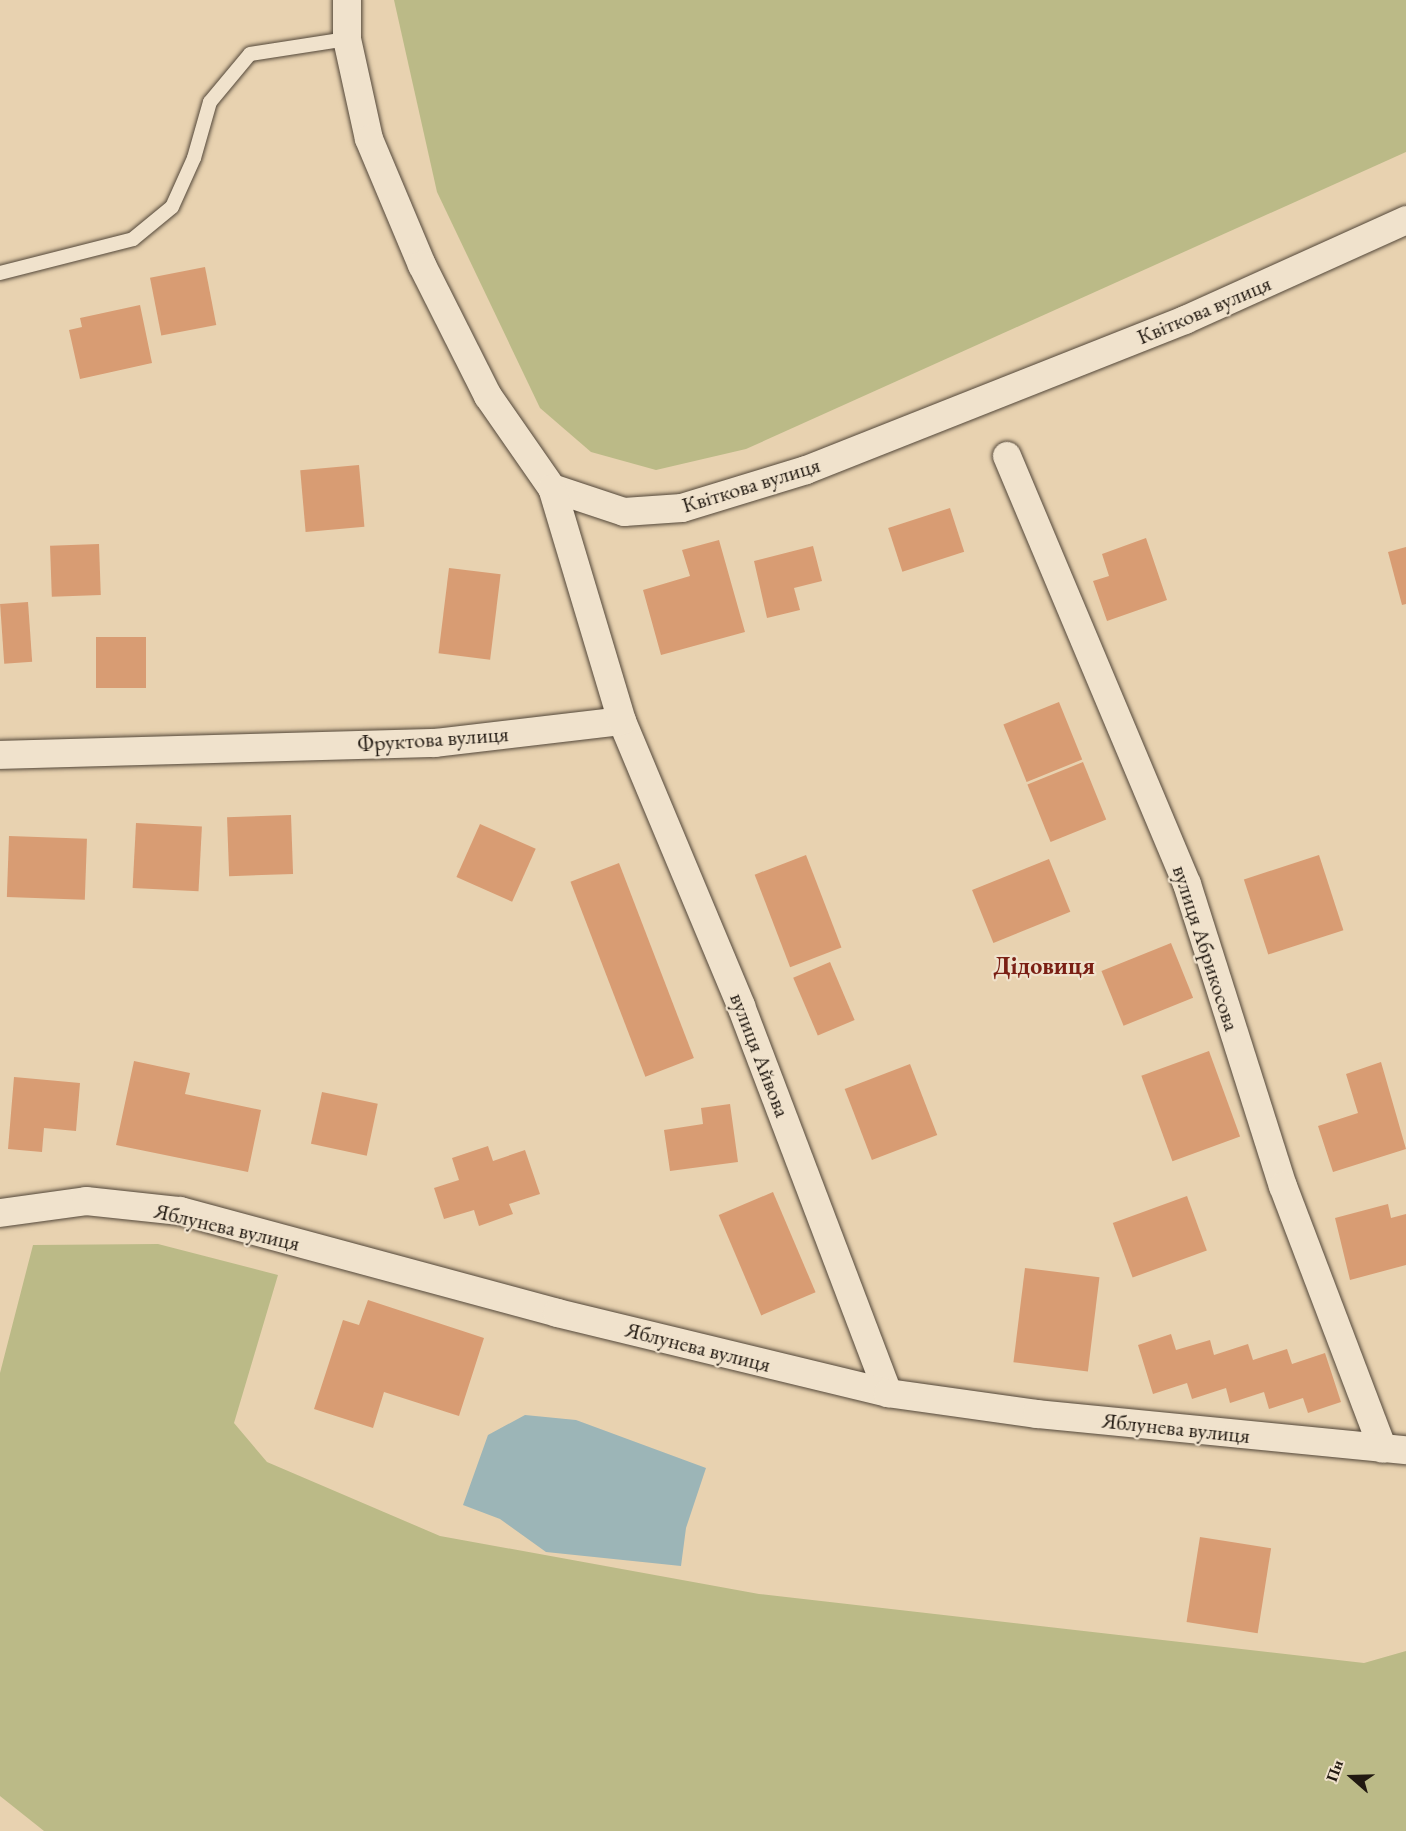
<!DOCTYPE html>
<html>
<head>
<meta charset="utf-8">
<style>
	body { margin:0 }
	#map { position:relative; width:1406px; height:1831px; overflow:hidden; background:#e8d2b0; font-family:"EB Garamond",serif }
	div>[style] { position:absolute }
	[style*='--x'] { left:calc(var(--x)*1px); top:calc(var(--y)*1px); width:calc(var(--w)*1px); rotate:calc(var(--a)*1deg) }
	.green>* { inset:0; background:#bbba87 }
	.water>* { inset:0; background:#9cb5b7 }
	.building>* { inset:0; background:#d89c73; transform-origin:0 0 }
	.roads { filter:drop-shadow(0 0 2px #534739) drop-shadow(0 0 2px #534739) }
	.service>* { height:14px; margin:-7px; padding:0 7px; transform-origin:7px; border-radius:7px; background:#f0e2cc }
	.minor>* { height:28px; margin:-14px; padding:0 14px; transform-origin:14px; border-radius:14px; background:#f0e2cc }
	span { translate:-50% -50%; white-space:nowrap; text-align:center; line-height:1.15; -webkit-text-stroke:4.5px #f0e2cc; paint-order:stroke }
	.street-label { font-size:22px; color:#211911 }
	.neighbourhood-label { font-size:24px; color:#7a1f14; font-weight:700 }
	.north { position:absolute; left:1322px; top:1747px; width:60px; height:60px; -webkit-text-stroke:4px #f0e2cc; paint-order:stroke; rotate:290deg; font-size:16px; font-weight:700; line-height:24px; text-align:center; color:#211911 }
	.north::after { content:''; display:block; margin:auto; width:21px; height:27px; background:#211911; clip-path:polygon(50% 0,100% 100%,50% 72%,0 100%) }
</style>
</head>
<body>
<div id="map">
	<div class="green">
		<div style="clip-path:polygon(394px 0,1406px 0,1406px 152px,746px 449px,656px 470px,591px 452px,540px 408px,437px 192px)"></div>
		<div style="clip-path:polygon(158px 1244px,278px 1275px,234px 1423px,267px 1462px,440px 1536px,759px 1594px,1364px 1663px,1406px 1651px,1406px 1831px,44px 1831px,0 1796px,0 1373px,33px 1245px)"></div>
	</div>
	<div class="water">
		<div style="clip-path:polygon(525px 1415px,576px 1420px,706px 1468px,686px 1528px,681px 1566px,546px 1552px,500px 1519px,463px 1505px,488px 1435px)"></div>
	</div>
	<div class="building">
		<div style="left:205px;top:267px;width:59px;height:56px;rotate:79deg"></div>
		<div style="clip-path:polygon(140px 305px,152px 363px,80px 379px,69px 330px,82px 327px,80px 318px)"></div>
		<div style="left:359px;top:465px;width:62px;height:59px;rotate:85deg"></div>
		<div style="left:950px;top:508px;width:46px;height:65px;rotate:72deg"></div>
		<div style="clip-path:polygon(1146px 538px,1167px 600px,1107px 621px,1093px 581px,1109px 576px,1102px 554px)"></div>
		<div style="clip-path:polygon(719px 540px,745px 632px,661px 655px,643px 590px,690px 576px,682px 550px)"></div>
		<div style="left:99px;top:544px;width:51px;height:49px;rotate:88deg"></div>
		<div style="clip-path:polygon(813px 546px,822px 581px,794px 588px,800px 610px,767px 618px,754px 561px)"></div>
		<div style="clip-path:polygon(1406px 547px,1406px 604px,1402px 605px,1388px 552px)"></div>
		<div style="left:449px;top:568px;width:52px;height:86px;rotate:7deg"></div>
		<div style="left:28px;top:602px;width:60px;height:28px;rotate:86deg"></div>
		<div style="left:96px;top:637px;width:50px;height:51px"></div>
		<div style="left:1059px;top:702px;width:62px;height:60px;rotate:68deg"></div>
		<div style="left:1083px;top:762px;width:62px;height:60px;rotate:68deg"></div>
		<div style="left:291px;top:815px;width:59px;height:64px;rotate:88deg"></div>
		<div style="left:136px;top:823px;width:66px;height:65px;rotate:3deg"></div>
		<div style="left:480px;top:824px;width:61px;height:58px;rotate:24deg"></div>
		<div style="left:9px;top:836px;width:78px;height:61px;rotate:2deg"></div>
		<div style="left:806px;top:855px;width:99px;height:55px;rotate:69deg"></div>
		<div style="left:1319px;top:855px;width:79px;height:79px;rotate:72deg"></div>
		<div style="left:1049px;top:859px;width:57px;height:83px;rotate:68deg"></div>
		<div style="left:619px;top:863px;width:209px;height:52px;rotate:69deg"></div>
		<div style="left:1171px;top:943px;width:59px;height:75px;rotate:68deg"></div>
		<div style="left:830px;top:962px;width:63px;height:40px;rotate:67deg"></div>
		<div style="left:1209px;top:1051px;width:91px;height:72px;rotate:70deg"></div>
		<div style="clip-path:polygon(134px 1061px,190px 1073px,185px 1094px,261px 1110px,248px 1172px,116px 1145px)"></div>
		<div style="clip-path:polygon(1381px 1062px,1406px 1149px,1333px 1172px,1318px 1126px,1358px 1113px,1346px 1074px)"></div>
		<div style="left:910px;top:1064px;width:76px;height:70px;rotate:69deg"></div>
		<div style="clip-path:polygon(14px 1077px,80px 1083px,76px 1131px,44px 1128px,42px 1152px,8px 1149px)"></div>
		<div style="left:322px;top:1092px;width:57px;height:53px;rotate:12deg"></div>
		<div style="clip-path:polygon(730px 1104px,738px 1162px,670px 1171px,664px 1130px,703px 1124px,701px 1108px)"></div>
		<div style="clip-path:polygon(488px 1146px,493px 1161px,525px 1150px,540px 1194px,509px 1204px,513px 1214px,479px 1226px,474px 1210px,444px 1219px,434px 1188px,459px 1180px,452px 1158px)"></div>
		<div style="left:773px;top:1192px;width:109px;height:59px;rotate:67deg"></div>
		<div style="left:1187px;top:1196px;width:58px;height:79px;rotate:70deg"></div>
		<div style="clip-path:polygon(1388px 1204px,1391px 1218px,1406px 1214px,1406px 1265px,1350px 1280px,1335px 1218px)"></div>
		<div style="left:1025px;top:1268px;width:75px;height:95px;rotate:7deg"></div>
		<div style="clip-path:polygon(368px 1300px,484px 1338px,459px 1416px,384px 1392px,373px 1428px,314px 1409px,343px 1320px,359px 1325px)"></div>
		<div style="clip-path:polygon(1171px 1334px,1176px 1350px,1210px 1340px,1214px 1355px,1248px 1344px,1253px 1360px,1287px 1349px,1292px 1364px,1325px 1353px,1341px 1402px,1308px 1413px,1303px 1398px,1269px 1409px,1264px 1392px,1230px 1403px,1226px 1388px,1192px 1399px,1187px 1383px,1153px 1394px,1138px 1345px)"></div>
		<div style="left:1200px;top:1537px;width:72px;height:86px;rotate:9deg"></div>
	</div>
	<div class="roads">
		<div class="service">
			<div style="--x:0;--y:273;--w:137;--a:-14.3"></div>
			<div style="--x:133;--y:239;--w:50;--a:-39.4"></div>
			<div style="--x:172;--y:207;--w:54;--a:-65.8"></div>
			<div style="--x:194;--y:158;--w:58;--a:-74.1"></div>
			<div style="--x:210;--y:102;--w:62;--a:-50.2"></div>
			<div style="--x:250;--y:54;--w:98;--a:-8.8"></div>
		</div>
		<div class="minor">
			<div style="--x:347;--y:0;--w:39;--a:90"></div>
			<div style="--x:347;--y:39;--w:102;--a:77.6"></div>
			<div style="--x:369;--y:139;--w:137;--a:67.2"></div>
			<div style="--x:422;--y:265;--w:147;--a:63.3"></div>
			<div style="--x:488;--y:396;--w:112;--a:55.2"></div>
			<div style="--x:552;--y:488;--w:76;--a:18.4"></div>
			<div style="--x:624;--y:512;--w:58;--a:-3.9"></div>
			<div style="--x:682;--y:508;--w:130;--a:-17"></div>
			<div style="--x:806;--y:470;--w:408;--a:-21.6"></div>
			<div style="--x:1185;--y:320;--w:243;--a:-24.3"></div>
			<div style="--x:1007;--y:456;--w:464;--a:67.2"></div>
			<div style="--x:1187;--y:884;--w:317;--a:72.4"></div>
			<div style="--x:1283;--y:1186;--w:281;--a:69.2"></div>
			<div style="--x:622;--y:721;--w:309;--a:67.3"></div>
			<div style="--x:741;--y:1006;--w:414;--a:69.2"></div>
			<div style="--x:0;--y:755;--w:435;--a:-1.6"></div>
			<div style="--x:435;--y:743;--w:188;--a:-6.7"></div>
			<div style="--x:622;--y:721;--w:243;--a:-106.7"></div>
			<div style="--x:0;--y:1213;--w:87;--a:-7.9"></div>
			<div style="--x:86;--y:1201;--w:95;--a:6.1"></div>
			<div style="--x:180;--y:1211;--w:391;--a:15.1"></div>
			<div style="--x:557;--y:1313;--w:341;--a:13.6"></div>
			<div style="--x:888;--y:1393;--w:150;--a:8"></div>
			<div style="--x:1037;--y:1414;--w:371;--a:5.6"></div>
		</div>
	</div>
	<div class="street-label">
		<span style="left:1204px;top:310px;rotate:-23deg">Квіткова вулиця</span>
		<span style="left:751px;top:485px;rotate:-17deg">Квіткова вулиця</span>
		<span style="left:433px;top:739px;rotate:-4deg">Фруктова вулиця</span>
		<span style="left:1206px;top:948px;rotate:72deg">вулиця Абрикосова</span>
		<span style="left:760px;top:1055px;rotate:69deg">вулиця Айвова</span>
		<span style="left:227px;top:1227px;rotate:13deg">Яблунева вулиця</span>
		<span style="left:698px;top:1347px;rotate:14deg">Яблунева вулиця</span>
		<span style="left:1176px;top:1428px;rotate:6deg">Яблунева вулиця</span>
	</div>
	<div class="neighbourhood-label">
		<span style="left:1044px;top:966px">Дідовиця</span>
	</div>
	<div class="north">Пн</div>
</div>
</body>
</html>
